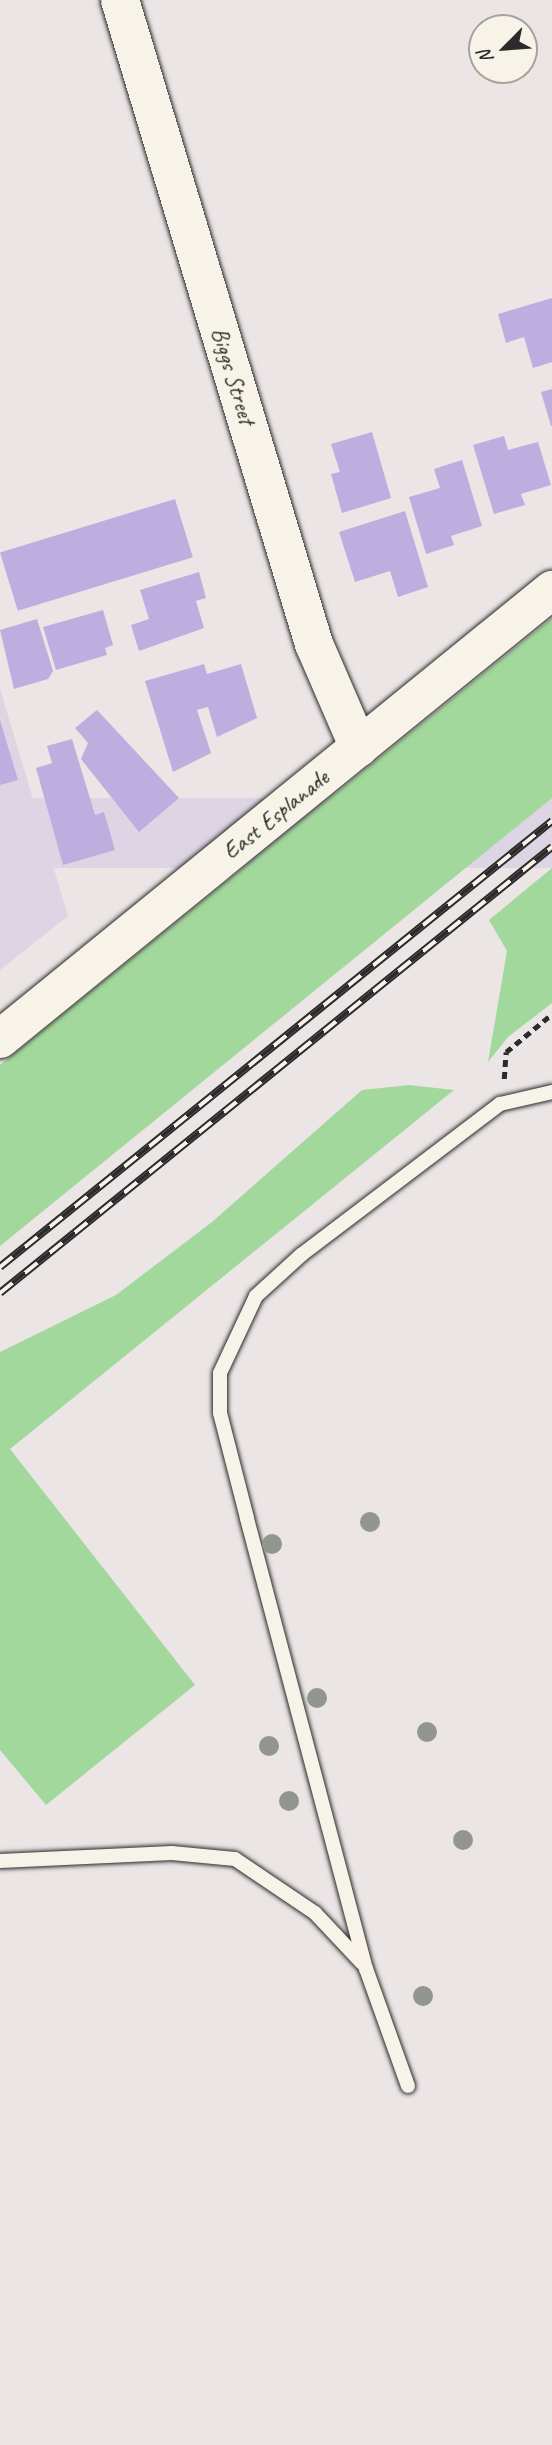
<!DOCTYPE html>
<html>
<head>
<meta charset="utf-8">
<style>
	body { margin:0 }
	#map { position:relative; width:552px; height:2445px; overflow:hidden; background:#ebe5e6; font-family:Caveat,sans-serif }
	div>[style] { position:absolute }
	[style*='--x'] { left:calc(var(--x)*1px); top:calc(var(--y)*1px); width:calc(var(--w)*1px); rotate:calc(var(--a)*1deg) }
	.built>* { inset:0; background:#ddd4e4; transform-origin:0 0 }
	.green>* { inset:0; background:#a3d89c }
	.building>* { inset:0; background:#bcaede; transform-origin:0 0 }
	.path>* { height:4.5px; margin-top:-2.25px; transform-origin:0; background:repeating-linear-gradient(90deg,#2b2b2b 0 7px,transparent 0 12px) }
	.roads { filter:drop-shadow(0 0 2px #2b2b2b) drop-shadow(0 0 2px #2b2b2b) }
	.lane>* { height:14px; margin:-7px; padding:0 7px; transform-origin:7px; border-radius:7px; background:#f7f3e8 }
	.secondary>* { height:38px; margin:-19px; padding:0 19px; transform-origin:19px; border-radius:19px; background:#f7f3e8 }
	.rail>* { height:8px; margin-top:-4px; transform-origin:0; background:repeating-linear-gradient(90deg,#f7f3e8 0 16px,#2b2b2b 0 32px); box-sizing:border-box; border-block:2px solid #2b2b2b }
	.trees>* { width:20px; height:20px; margin:-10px; border-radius:50%; background:#92968f }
	span { translate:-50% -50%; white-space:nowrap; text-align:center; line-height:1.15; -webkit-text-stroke:7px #f7f3e8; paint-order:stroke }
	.street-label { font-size:24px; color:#2b2b2b }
	.north { position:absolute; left:468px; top:14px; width:70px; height:70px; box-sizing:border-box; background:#f7f3e8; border:2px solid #a5a39c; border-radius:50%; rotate:245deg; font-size:19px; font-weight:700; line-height:28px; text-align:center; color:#2b2b2b }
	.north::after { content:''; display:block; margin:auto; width:24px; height:32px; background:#2b2b2b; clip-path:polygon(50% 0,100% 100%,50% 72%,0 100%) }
</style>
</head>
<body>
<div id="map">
	<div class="built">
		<div style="clip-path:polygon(0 689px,68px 916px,0 970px)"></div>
		<div style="left:552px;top:798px;width:70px;height:711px;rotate:90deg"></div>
	</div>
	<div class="green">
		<div style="clip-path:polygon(552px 618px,552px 798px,0 1246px,0 1065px)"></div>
		<div style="clip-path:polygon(552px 868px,552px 1003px,508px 1037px,488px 1062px,507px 951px,489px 920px)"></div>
		<div style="clip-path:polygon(409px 1085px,454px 1090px,10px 1449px,195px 1685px,46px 1805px,0 1750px,0 1352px,116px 1295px,212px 1222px,362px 1090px)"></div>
	</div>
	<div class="building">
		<div style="clip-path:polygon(552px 298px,552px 362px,533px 368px,524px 337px,506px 343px,498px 314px)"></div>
		<div style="clip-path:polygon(552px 389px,552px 426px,551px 426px,541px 392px)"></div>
		<div style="clip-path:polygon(372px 432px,391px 498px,342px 513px,331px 474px,340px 472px,331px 444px)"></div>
		<div style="clip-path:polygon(504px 436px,508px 450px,538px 442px,551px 485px,521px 494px,525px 505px,494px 514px,473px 445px)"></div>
		<div style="clip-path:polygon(462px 460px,482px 526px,451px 536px,454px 545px,426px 554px,409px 497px,440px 488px,434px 469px)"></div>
		<div style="left:175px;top:499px;width:61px;height:183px;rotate:73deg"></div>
		<div style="clip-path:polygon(405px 511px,428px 587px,398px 597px,390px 571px,355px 582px,339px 532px)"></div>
		<div style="clip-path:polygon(199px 572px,206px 598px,196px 601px,204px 628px,139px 651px,131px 625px,149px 619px,140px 590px)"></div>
		<div style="clip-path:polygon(103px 610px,113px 645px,105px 648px,107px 655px,56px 670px,43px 627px)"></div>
		<div style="clip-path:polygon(37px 619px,53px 671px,48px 679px,14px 689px,0 630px)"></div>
		<div style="clip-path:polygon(204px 664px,207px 674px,241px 664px,257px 718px,217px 737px,208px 707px,197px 710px,211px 753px,173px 772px,145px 681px)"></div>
		<div style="clip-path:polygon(97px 710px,179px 798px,139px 832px,81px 759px,88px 743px,75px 728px)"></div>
		<div style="clip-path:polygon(0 720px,18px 780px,0 785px)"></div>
		<div style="clip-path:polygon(72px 739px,95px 815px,104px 812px,115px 850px,63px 865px,36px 768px,52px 763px,47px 746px)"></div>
	</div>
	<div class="path">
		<div style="--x:504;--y:1079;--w:27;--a:-86"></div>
		<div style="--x:506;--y:1052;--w:60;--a:-39.6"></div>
	</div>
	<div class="roads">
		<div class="lane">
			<div style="--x:0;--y:1861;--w:172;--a:-2.7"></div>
			<div style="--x:172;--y:1853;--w:63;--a:5.4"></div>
			<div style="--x:235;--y:1859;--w:97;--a:34"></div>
			<div style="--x:315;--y:1913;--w:69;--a:46.8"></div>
			<div style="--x:408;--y:2086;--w:124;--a:-109.7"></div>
			<div style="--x:366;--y:1969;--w:466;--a:-104.8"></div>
			<div style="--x:247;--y:1518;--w:108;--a:-104.4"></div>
			<div style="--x:220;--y:1413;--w:40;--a:-90"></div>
			<div style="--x:220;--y:1373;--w:85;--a:-64.9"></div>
			<div style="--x:256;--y:1296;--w:61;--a:-42.3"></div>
			<div style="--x:301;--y:1255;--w:250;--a:-37.2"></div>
			<div style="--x:500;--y:1104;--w:53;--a:-13"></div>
		</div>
		<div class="secondary">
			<div style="--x:120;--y:0;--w:673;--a:73.24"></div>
			<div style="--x:314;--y:644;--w:113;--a:66.6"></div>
			<div style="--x:0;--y:1039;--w:712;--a:-39.13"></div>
		</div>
	</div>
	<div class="rail">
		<div style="--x:0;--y:1267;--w:710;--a:-38.94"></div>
		<div style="--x:0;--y:1293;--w:710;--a:-38.94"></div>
	</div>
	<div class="trees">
		<div style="left:370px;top:1522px"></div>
		<div style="left:272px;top:1544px"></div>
		<div style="left:317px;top:1698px"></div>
		<div style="left:427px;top:1732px"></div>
		<div style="left:269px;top:1746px"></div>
		<div style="left:289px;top:1801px"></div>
		<div style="left:463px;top:1840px"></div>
		<div style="left:423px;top:1996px"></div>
	</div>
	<div class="street-label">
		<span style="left:233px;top:376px;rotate:73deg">Biggs Street</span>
		<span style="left:276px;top:815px;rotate:-39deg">East Esplanade</span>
	</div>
	<div class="north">N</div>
</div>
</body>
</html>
